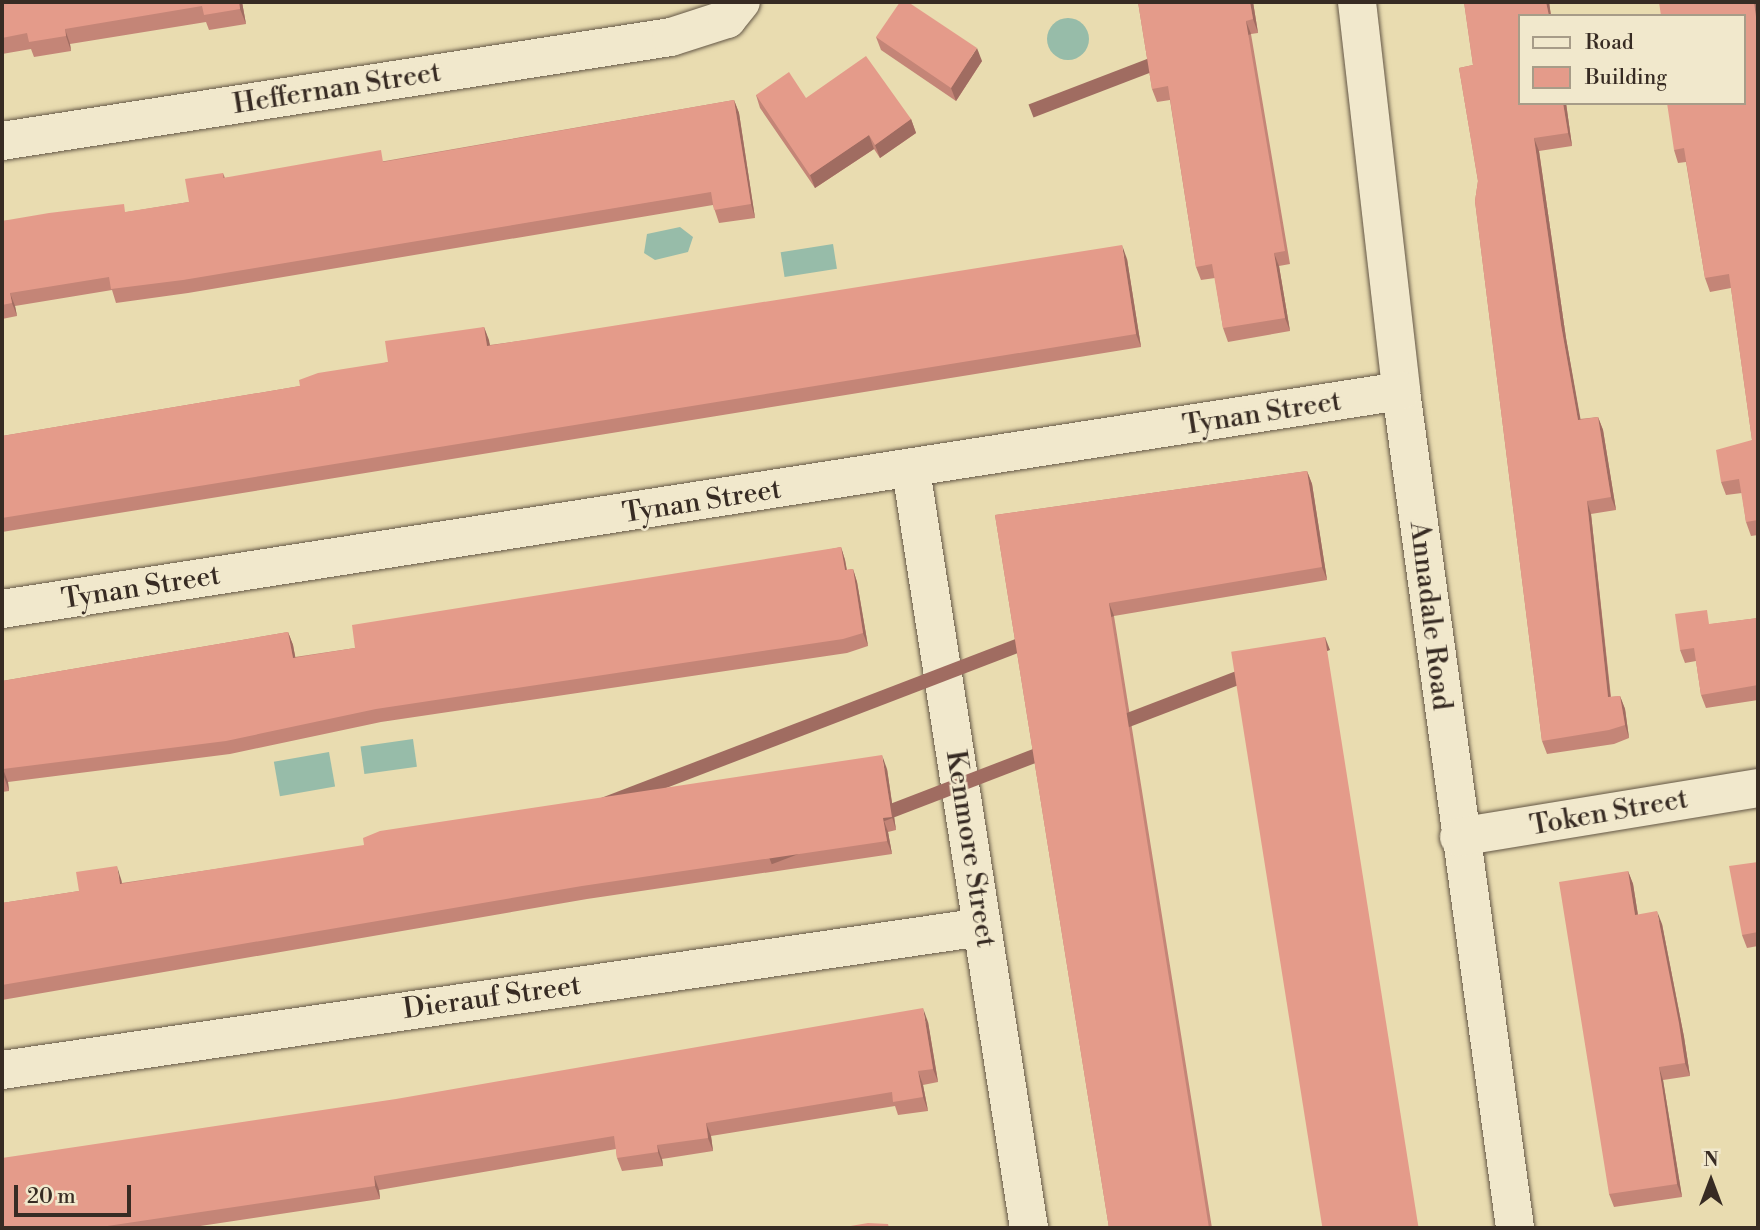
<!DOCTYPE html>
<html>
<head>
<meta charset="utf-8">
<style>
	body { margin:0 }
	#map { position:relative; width:1760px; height:1230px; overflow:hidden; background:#e9dcb0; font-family:"Libre Bodoni",serif }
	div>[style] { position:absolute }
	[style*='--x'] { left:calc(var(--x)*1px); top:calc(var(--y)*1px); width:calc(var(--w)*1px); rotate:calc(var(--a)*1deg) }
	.water>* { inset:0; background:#97bca9; transform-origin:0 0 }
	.round { border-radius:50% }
	.roads { filter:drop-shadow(0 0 2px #645746) drop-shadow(0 0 2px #645746) }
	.minor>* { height:38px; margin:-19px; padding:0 19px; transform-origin:19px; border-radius:19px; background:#f1e8cc }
	.wall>* { inset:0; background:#c48577 }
	.shaded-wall>* { inset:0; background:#a06c61; transform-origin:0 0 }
	.building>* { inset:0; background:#e49b8a; transform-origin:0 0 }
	span { translate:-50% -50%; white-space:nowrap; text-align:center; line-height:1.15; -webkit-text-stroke:5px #f1e8cc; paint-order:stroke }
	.street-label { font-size:28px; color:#372b23 }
	.frame { position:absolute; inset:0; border:4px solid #372b23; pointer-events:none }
	.legend { position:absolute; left:1518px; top:14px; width:228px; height:91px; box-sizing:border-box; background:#f1e8cc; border:2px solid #a79c88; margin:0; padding:9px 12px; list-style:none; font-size:21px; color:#372b23 }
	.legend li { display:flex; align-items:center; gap:14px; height:35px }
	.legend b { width:35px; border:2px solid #a79c88 }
	.north { position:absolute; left:1676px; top:1146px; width:70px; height:70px; -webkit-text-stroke:5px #f1e8cc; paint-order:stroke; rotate:0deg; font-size:19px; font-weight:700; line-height:28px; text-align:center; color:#372b23 }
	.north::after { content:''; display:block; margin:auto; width:24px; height:32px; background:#372b23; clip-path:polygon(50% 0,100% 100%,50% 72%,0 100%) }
	.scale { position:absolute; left:14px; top:1185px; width:117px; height:32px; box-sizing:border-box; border:4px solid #372b23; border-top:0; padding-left:9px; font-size:21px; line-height:24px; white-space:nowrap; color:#372b23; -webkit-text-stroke:5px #f1e8cc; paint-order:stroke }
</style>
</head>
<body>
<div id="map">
	<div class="water">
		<div class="round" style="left:1047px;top:18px;width:42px;height:42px"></div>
		<div style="clip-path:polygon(680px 227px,693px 237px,688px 252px,655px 260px,644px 253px,647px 234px)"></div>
		<div style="left:833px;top:244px;width:25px;height:53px;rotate:81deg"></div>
		<div style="left:413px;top:739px;width:28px;height:53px;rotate:82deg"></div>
		<div style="left:329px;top:752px;width:35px;height:56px;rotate:80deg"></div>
	</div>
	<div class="roads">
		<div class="minor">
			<div style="--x:1357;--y:2;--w:391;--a:83.5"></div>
			<div style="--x:1401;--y:391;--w:845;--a:82.24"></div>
			<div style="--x:2;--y:141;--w:677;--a:-8.84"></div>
			<div style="--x:671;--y:37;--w:59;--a:-17.8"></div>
			<div style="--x:727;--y:19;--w:22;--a:-51"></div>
			<div style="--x:911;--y:470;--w:767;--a:81.15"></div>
			<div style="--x:2;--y:609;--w:1416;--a:-8.86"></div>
			<div style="--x:1459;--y:837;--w:303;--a:-9.3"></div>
			<div style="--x:2;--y:1070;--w:990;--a:-8.3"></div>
		</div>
	</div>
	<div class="wall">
		<div style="clip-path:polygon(2px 2px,242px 2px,246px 24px,209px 30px,206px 22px,70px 44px,71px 51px,34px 57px,31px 49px,2px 54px)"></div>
		<div style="clip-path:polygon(1138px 2px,1253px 2px,1258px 33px,1251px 34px,1290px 264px,1279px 266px,1290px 331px,1228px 342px,1223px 328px,1215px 278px,1201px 280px,1196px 267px,1170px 100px,1157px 102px,1152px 89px)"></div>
		<div style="clip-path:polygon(1464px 2px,1549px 2px,1551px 16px,1520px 16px,1520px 103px,1566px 103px,1572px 146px,1539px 151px,1566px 338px,1580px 419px,1598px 417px,1603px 430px,1616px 510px,1591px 514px,1611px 697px,1620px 696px,1625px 709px,1629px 738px,1614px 744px,1547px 754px,1542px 741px,1475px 201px,1478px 181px,1459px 68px,1473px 65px)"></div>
		<div style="clip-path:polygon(1659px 2px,1757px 2px,1758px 10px,1758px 535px,1751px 536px,1746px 522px,1742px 493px,1726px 495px,1721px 482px,1752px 440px,1731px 288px,1710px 292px,1705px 278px,1686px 162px,1678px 163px,1674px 150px,1744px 103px)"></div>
		<div style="clip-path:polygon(876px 37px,982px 61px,956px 101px,881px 50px)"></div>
		<div style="clip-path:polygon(756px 95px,806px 98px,911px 119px,916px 133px,880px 158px,874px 149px,815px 188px,760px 108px)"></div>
		<div style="clip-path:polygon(734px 100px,739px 113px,755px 218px,719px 223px,713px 205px,188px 293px,116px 303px,112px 290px,15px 306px,17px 316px,2px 319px,2px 221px,127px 212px,189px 202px,223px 173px,225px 178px,385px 161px)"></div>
		<div style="clip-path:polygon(1127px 259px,1141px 347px,2px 532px,2px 436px,300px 386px,388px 362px,484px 327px,490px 345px)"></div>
		<div style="clip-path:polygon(1307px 471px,1312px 484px,1327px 580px,1114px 616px,1212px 1228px,1109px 1228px,995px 515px)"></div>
		<div style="clip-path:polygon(841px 547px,845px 560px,847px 570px,853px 569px,857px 582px,868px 646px,847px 653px,381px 722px,230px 754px,8px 782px,9px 791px,2px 792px,2px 681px,288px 632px,293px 645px,295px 657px,355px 648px)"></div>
		<div style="clip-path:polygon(1758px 618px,1758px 700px,1706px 708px,1701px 695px,1696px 661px,1685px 663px,1680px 650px,1712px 624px)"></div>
		<div style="clip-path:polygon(887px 769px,896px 830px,888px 832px,892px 854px,587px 899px,2px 1000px,2px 903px,79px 891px,121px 879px,122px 883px)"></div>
		<div style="clip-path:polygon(1758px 862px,1758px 946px,1747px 948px,1742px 935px)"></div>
		<div style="clip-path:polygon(1628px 871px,1633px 884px,1638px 915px,1662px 924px,1684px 1037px,1690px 1076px,1663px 1080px,1682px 1197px,1614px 1207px,1609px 1194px)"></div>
		<div style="clip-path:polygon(928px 1022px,938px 1082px,923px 1085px,928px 1111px,898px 1115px,895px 1106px,711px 1136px,713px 1151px,662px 1159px,663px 1166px,622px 1171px,617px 1158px,616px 1149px,379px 1190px,380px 1199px,187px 1228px,2px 1228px)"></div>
	</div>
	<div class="shaded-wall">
		<div style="clip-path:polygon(239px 2px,242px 2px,246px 24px,240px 9px)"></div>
		<div style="clip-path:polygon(1250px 2px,1253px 2px,1258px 33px,1253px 19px)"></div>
		<div style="clip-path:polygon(1546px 2px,1549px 2px,1551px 16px,1549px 16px)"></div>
		<div style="clip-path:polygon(1754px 2px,1757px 2px,1758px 32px)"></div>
		<div style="left:1246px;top:21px;width:14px;height:233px;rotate:69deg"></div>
		<div style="clip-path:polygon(65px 29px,70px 44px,71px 51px,66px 36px)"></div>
		<div style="clip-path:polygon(977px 48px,982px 61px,956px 101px,951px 88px)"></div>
		<div style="clip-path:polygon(734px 100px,739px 113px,755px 218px,751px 204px)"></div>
		<div style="clip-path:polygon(1563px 103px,1566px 103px,1572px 146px,1568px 133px)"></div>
		<div style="clip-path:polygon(911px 119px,916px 133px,880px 158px,875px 145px)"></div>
		<div style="clip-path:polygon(869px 135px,874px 149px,815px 188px,810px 175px)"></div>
		<div style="clip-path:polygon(1534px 138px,1539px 151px,1566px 338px,1583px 433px,1578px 420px,1561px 325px)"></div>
		<div style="clip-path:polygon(1122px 245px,1127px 259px,1141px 347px,1136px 334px)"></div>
		<div style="clip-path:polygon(1274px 253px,1279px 266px,1290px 331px,1285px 318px)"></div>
		<div style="clip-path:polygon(10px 293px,15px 306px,17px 316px,12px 303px)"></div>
		<div style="clip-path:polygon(484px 327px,489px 340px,492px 359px,487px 346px)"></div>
		<div style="clip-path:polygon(1598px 417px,1603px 430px,1616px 510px,1611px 497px)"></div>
		<div style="clip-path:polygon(1307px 471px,1312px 484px,1327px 580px,1322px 567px)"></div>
		<div style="clip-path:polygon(1587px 501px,1591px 514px,1612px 711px,1608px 697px)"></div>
		<div style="clip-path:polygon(841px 547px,845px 560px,849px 584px,845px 570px)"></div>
		<div style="clip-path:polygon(853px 569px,857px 582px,868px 646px,863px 633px)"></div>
		<div style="left:1109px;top:603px;width:14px;height:633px;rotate:69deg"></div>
		<div style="clip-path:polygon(288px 632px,293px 645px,298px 671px,293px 658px)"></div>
		<div style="left:1325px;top:637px;width:14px;height:598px;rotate:69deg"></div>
		<div style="clip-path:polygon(1620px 696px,1625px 709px,1629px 738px,1625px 725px)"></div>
		<div style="clip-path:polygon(882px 755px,887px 769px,896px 830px,892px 817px)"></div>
		<div style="clip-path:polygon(3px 769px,8px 782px,9px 791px,4px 777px)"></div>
		<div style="clip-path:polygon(883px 818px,888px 832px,892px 854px,887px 841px)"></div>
		<div style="clip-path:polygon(117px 866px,121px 879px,124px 897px,120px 884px)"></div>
		<div style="clip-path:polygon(1628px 871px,1633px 884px,1640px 928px,1635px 915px)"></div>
		<div style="clip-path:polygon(1657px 911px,1662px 924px,1684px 1037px,1690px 1076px,1685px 1063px)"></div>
		<div style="clip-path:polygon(923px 1008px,928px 1022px,938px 1082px,933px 1069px)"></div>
		<div style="clip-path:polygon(1659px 1067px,1663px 1080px,1682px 1197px,1677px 1184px)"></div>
		<div style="clip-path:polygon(918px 1071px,923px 1085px,928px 1111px,923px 1097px)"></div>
		<div style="clip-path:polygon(706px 1123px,711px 1136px,713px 1151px,708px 1138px)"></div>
		<div style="clip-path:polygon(657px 1145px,662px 1159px,663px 1166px,658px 1152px)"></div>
		<div style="clip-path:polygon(374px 1176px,379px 1190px,380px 1199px,375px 1186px)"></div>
	</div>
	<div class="building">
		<div style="clip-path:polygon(2px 2px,239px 2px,240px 9px,204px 15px,202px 6px,65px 29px,66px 36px,29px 42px,27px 33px,2px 38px)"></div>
		<div style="clip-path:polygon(900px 2px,908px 2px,977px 48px,951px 88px,876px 37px)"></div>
		<div style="clip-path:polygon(1138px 2px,1250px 2px,1253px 19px,1246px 21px,1285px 251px,1274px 253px,1285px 318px,1223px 328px,1212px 264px,1196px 267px,1168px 86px,1152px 89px)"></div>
		<div style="clip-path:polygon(1464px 2px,1546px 2px,1549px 16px,1520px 16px,1520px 103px,1563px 103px,1568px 133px,1534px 138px,1561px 325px,1578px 420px,1598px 417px,1611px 497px,1587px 501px,1608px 697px,1620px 696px,1625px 725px,1609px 730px,1542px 741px,1475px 201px,1478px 181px,1459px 68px,1473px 65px)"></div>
		<div style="clip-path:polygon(1659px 2px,1754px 2px,1758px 32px,1758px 520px,1746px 522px,1739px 479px,1721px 482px,1716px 450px,1752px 440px,1729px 274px,1705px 278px,1684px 148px,1674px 150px,1667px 103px,1744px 103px,1744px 16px,1661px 16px)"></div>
		<div style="clip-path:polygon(866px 56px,911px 119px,875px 145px,869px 135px,810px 175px,756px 95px,789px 72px,806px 98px)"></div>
		<div style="clip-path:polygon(734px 100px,751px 204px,714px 210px,711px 192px,183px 280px,111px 289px,109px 277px,10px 293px,12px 303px,2px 305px,2px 221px,49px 213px,124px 204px,125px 212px,189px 202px,185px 179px,223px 173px,223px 178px,381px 150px,383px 162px)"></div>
		<div style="clip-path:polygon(1122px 245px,1136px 334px,2px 518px,2px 436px,300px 386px,299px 380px,318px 373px,388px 362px,385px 341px,484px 327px,487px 346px)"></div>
		<div style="clip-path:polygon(1307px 471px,1322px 567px,1109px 603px,1209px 1228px,1109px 1228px,995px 515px)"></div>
		<div style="clip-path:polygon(841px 547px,845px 570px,853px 569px,863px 633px,843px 639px,376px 709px,226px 741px,3px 769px,4px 777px,2px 778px,2px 681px,288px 632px,293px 658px,355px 648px,352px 625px)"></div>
		<div style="clip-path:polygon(1707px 610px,1709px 624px,1758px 618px,1758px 685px,1701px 695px,1694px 648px,1680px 650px,1675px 614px)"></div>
		<div style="left:1325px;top:637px;width:598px;height:95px;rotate:81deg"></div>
		<div style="clip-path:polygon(882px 755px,892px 817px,883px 818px,887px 841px,582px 886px,2px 985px,2px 903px,79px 891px,76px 872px,117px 866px,120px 884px,364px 845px,363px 838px,380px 831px)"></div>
		<div style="clip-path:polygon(1758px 862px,1758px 932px,1742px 935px,1729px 866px)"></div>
		<div style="clip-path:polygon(1628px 871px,1635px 915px,1657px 911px,1679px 1023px,1685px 1063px,1659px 1067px,1677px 1184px,1609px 1194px,1559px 882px)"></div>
		<div style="clip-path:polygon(923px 1008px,933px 1069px,918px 1071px,923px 1097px,893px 1102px,892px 1092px,706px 1123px,708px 1138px,657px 1145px,658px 1152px,617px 1158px,614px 1136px,374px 1176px,375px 1186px,94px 1228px,2px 1228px,2px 1158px,396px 1099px)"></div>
		<div style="clip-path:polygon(868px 1223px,888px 1224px,889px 1228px,839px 1228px)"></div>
	</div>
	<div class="street-label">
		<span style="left:337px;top:89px;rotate:-9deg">Heffernan Street</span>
		<span style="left:1262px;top:414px;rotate:-9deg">Tynan Street</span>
		<span style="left:702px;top:502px;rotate:-9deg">Tynan Street</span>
		<span style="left:141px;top:588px;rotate:-9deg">Tynan Street</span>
		<span style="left:1430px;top:616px;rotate:83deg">Annadale Road</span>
		<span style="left:1609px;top:813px;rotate:-10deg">Token Street</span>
		<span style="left:970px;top:849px;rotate:81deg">Kenmore Street</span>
		<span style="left:492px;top:998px;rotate:-8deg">Dierauf Street</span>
	</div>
	<div class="frame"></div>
	<ul class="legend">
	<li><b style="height:9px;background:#f1e8cc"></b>Road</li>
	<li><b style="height:19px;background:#e49b8a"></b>Building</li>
	</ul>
	<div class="north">N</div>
	<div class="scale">20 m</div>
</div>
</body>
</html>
